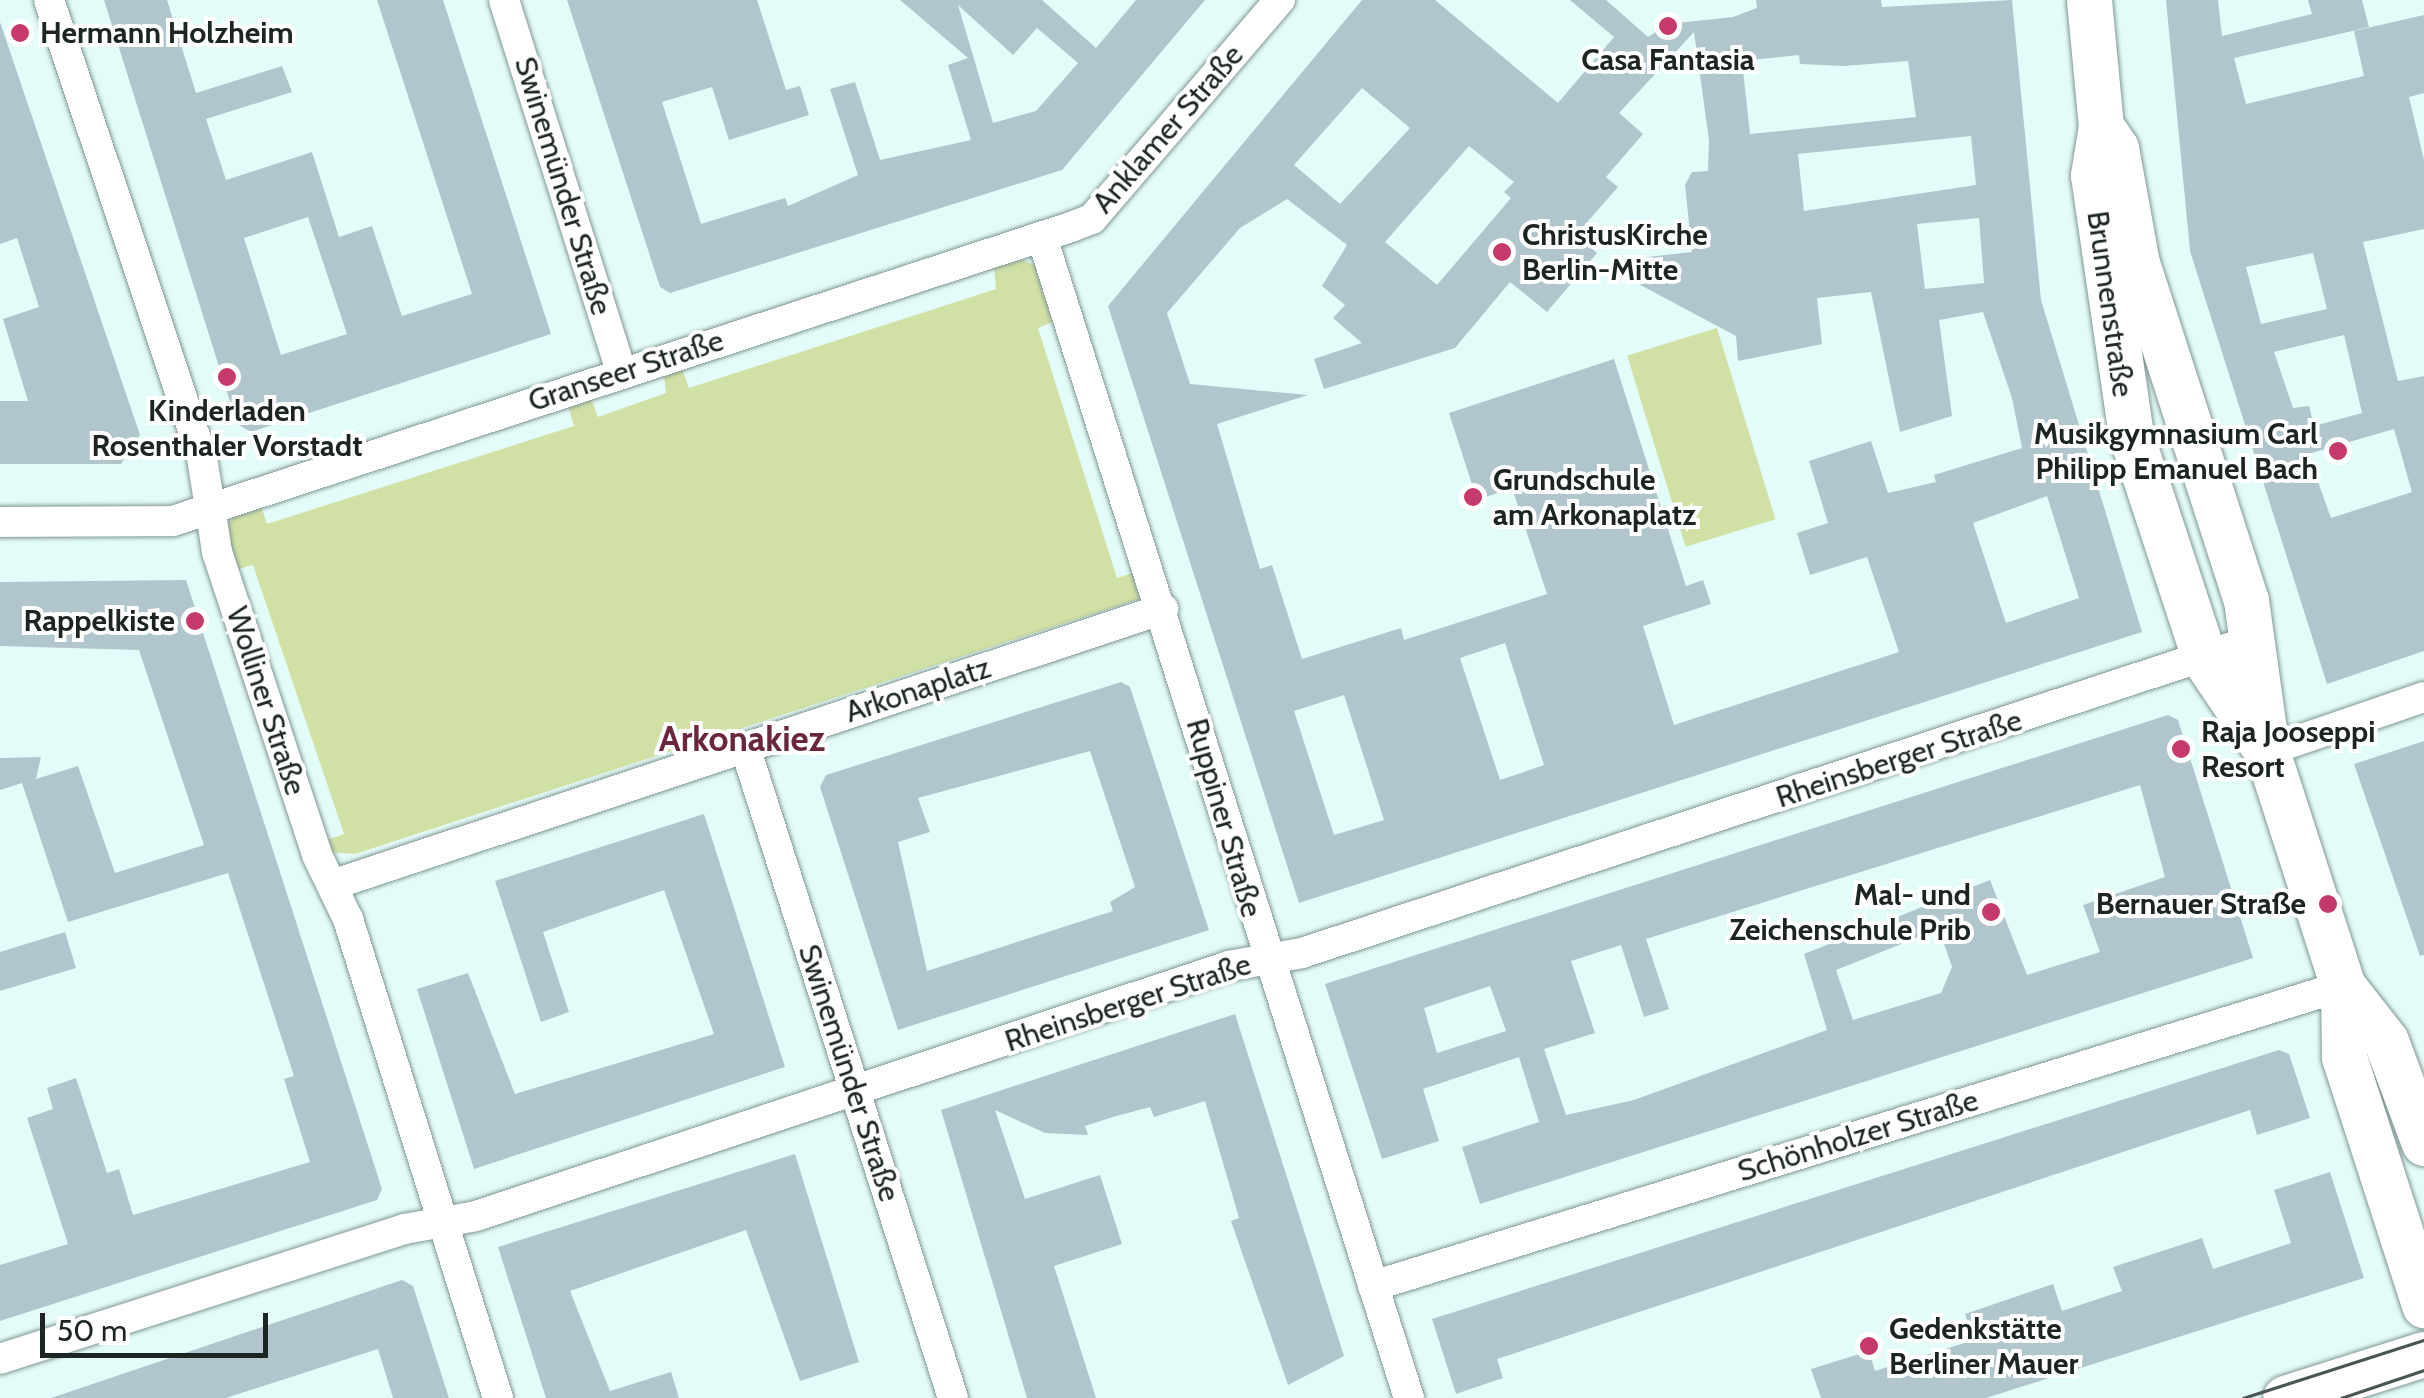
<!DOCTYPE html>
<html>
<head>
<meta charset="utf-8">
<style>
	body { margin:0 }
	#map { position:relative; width:2424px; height:1398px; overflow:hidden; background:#e4fcf9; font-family:Cabin,sans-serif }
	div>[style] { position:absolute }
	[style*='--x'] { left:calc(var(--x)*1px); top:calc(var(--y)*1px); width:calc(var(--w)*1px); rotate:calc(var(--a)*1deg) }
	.green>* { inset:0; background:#d1e1a6; transform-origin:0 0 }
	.building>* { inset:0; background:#b1c5cd }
	.roads { filter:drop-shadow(0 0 2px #809694) drop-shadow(0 0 2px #809694) }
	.minor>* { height:30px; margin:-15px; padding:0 15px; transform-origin:15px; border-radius:15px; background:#fff }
	.secondary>* { height:45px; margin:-22.5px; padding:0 22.5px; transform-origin:22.5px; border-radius:22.5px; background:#fff }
	.tram>* { height:2.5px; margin:-1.25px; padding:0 1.25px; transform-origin:1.25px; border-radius:1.25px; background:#495554 }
	.dots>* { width:28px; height:28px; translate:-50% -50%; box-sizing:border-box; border:5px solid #fff; border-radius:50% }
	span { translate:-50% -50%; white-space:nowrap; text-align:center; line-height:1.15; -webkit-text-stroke:8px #fff; paint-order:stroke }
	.poi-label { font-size:30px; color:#1c2524; font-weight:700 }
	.left { translate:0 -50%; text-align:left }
	.right { translate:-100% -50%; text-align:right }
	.street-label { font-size:30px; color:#1c2524 }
	.quarter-label { font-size:35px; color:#6a263c; font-weight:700 }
	.scale { position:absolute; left:40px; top:1313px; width:228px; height:45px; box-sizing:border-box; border:5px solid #1c2524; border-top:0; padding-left:12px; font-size:30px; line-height:35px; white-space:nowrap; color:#1c2524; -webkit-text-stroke:8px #fff; paint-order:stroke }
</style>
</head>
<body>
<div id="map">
	<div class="green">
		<div style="clip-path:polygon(1018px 258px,1039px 267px,1055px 321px,1038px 328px,1117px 578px,1136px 572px,1139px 599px,355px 854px,329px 852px,324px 841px,344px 834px,253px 565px,234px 570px,224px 530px,238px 511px,260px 503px,267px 524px,574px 426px,568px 405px,591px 398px,598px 417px,666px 393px,664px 375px,682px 370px,689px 388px,996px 289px,994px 266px)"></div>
		<div style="left:1717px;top:328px;width:200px;height:94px;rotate:73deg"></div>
	</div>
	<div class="building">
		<div style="clip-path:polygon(evenodd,104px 0,167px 0,196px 93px,282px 66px,292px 92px,206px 119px,226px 180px,312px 152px,339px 237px,372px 226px,402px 316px,472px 294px,377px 0,443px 0,551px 334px,251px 432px,237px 424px,104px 0,308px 217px,347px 334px,281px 355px,244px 238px,308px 217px)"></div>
		<div style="clip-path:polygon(evenodd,567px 0,757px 0,786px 90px,800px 86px,809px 115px,729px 140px,712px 87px,662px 102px,701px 224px,785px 198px,788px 206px,858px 175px,830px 89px,855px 82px,880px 160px,971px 140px,948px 65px,968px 58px,900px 0,1042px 0,1096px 48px,1136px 0,1205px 0,1062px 170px,670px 293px,660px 287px,567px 0,958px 5px,1013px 55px,1037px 28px,1078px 63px,1036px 111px,993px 123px,958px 5px)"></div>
		<div style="clip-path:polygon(evenodd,1362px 0,1435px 0,1558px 103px,1614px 37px,1570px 0,1606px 0,1648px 37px,1668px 24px,1733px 17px,1757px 8px,1756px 0,1881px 0,1882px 7px,2012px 0,2041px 300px,2142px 632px,1299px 903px,1108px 306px,1362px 0,1694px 32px,1709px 140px,1708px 171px,1692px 172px,1685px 185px,1692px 252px,1647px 257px,1633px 281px,1736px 336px,1738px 361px,1822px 344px,1817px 298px,1871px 292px,1900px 432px,1952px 416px,1939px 320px,1983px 312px,2012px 398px,2022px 448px,1934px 475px,1936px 482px,1888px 493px,1871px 441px,1809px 461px,1828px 523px,1797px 533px,1810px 575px,1867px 557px,1899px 652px,1674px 725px,1643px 626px,1711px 604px,1703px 580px,1686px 586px,1614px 359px,1449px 413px,1477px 500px,1512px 488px,1547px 594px,1404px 640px,1401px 628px,1302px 659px,1272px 565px,1260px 569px,1217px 424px,1308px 395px,1190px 384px,1167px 313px,1240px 228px,1287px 199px,1347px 245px,1322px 286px,1345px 305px,1333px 318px,1362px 343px,1314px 359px,1324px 389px,1455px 348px,1510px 282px,1547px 312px,1597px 253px,1576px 235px,1618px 187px,1606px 177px,1643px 134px,1619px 113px,1694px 32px,1362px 0,1799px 55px,1800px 64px,1844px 66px,1908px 61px,1916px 117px,1750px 134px,1742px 61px,1799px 55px,1362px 0,1362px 88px,1410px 128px,1340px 204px,1294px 165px,1362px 88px,1362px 0,1971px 136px,1976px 185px,1804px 211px,1798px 154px,1971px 136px,1362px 0,1469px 146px,1514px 182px,1504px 192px,1511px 198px,1437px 285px,1385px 242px,1469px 146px,1362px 0,1979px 218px,1984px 283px,1925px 289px,1917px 224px,1979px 218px,1362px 0,2047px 496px,2079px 598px,2006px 623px,1973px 523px,2047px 496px,1362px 0,1505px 643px,1544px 765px,1500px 780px,1460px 658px,1505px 643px,1362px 0,1344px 695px,1384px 820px,1334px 835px,1294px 711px,1344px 695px)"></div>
		<div style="clip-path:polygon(evenodd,2166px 0,2218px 0,2222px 36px,2312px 14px,2308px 0,2362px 0,2369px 27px,2318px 39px,2234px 58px,2246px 104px,2364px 76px,2354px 31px,2424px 15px,2424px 93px,2409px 97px,2424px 160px,2424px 229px,2363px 242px,2398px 381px,2424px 376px,2424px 651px,2327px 684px,2190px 251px,2166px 0,2313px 253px,2327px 309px,2261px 324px,2246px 267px,2313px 253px,2166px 0,2344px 335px,2362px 413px,2314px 426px,2309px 406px,2293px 408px,2274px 352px,2344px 335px,2166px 0,2394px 429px,2412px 492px,2331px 518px,2308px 454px,2394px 429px)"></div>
		<div style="clip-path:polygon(0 22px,140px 435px,121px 464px,0 464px,0 401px,28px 401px,3px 319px,39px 307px,17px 238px,0 244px)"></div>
		<div style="clip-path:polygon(186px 580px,382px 1189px,377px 1200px,0 1321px,0 1265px,68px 1244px,27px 1118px,53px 1109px,47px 1088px,76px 1078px,107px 1173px,119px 1169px,133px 1215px,310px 1162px,284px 1079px,294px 1076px,228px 873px,68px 922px,22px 783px,0 790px,0 758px,41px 757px,36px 779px,78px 766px,115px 873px,204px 845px,139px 650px,0 646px,0 582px)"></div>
		<div style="clip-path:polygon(evenodd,1121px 682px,1130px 687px,1209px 930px,898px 1030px,820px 787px,826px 775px,1121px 682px,1090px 751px,1135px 887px,1110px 902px,1113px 911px,927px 971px,898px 842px,930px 832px,918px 798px,1090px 751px)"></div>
		<div style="clip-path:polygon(evenodd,2168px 715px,2178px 720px,2253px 958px,1480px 1204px,1462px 1147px,1539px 1122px,1519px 1057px,1423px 1089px,1439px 1141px,1382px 1159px,1325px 984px,2168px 715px,2140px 785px,2165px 877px,2083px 905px,2100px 952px,2027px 975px,1990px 880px,1804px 954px,1827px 1030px,1634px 1100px,1566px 1115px,1544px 1049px,1595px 1033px,1571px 961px,1621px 945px,1644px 1017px,1669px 1009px,1646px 939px,2140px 785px,2168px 715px,1939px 929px,1952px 967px,1941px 993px,1853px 1020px,1836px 970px,1939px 929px,2168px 715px,1490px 986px,1506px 1031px,1437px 1053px,1424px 1008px,1490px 986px)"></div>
		<div style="clip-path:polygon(2424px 741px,2424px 955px,2420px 956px,2354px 764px)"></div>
		<div style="clip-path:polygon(704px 814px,785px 1067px,474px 1169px,417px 989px,468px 973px,515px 1094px,714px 1034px,664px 890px,543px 932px,569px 1012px,541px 1022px,495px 881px)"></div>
		<div style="clip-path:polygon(65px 932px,76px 968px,0 991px,0 952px)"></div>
		<div style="clip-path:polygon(1235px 1014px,1344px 1356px,1288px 1385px,1231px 1221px,1239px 1218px,1205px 1101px,1154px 1117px,1150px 1107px,1113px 1117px,1085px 1126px,1088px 1135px,1045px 1133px,995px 1110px,1025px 1199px,1100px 1175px,1122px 1244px,1054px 1266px,1096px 1398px,1027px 1398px,941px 1110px)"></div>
		<div style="clip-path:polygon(2279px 1050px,2289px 1054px,2310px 1118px,2257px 1135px,2250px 1110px,1497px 1359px,1503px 1378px,1456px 1394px,1432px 1319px)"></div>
		<div style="clip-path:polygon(795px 1154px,859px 1362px,800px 1381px,746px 1230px,570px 1291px,610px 1391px,671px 1372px,679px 1398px,546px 1398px,498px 1247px)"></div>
		<div style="clip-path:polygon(2330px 1172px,2364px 1278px,1986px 1398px,1821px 1398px,1811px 1369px,1869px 1351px,1875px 1371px,1974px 1340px,1965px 1314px,2053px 1284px,2062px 1311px,2122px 1291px,2113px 1267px,2202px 1238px,2213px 1269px,2291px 1243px,2274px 1190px)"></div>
		<div style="clip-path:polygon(402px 1280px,413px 1286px,449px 1398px,393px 1398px,378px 1349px,226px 1398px,51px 1398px)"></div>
	</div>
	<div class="roads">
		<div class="minor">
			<div style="--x:49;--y:0;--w:483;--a:71.5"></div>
			<div style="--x:202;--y:458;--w:95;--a:80.9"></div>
			<div style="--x:217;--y:552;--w:319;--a:71.7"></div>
			<div style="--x:317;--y:855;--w:71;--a:64.2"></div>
			<div style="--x:348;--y:919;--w:502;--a:72.61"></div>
			<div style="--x:504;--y:0;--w:390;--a:72.5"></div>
			<div style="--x:1042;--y:237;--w:1218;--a:72.46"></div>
			<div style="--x:0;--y:522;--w:173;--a:-0.3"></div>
			<div style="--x:173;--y:521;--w:945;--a:-18.13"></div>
			<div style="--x:1071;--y:227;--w:22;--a:-21"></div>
			<div style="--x:1092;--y:219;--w:289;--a:-49.4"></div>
			<div style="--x:745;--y:747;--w:683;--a:72.28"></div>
			<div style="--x:2267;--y:751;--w:166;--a:-19"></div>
			<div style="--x:332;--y:885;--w:876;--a:-18.37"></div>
			<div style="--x:1373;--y:1286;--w:1015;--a:-17.19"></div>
			<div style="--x:0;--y:1359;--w:424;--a:-17.8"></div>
			<div style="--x:404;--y:1229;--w:73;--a:-10.2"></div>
			<div style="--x:476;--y:1216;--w:793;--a:-18.37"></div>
			<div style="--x:1229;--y:966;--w:74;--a:-10.1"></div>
			<div style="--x:1302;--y:953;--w:1001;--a:-18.22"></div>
		</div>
		<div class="secondary">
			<div style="--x:2089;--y:0;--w:127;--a:84.6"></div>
			<div style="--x:2101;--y:126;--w:50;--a:99.3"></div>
			<div style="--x:2093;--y:175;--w:263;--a:81.7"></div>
			<div style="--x:2131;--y:435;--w:237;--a:71.8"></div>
			<div style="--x:2205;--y:660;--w:107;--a:56"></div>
			<div style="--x:2101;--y:126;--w:27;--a:56"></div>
			<div style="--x:2116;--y:148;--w:117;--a:79.7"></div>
			<div style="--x:2137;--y:263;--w:354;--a:72.1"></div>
			<div style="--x:2246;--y:600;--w:152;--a:82.1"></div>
			<div style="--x:2267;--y:751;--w:247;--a:72.1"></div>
			<div style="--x:2343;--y:986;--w:71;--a:89.2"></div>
			<div style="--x:2344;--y:1057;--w:261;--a:72.1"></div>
			<div style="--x:2343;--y:986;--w:70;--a:52"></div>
			<div style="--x:2386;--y:1041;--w:109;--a:69.6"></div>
			<div style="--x:2285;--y:1398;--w:146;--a:-17.6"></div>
		</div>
	</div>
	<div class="tram">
		<div style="--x:2243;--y:1398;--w:190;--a:-17.8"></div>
		<div style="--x:2341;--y:1398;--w:88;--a:-18.6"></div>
	</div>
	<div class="dots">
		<div style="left:1668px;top:26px;background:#c5396c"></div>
		<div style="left:20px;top:33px;background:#c5396c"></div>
		<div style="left:1502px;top:252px;background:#c5396c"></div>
		<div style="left:227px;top:377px;background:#c5396c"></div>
		<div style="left:2338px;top:451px;background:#c5396c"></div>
		<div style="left:1473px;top:497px;background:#c5396c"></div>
		<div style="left:195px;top:621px;background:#c5396c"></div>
		<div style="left:2181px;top:749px;background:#c5396c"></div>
		<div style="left:2328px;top:904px;background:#c5396c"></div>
		<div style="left:1991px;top:912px;background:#c5396c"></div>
		<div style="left:1869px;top:1346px;background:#c5396c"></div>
	</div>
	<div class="poi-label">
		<span class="left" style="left:40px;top:33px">Hermann Holzheim</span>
		<span style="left:1668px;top:60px">Casa Fantasia</span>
		<span class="left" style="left:1522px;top:252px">ChristusKirche<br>Berlin-Mitte</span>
		<span style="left:227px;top:428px">Kinderladen<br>Rosenthaler Vorstadt</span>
		<span class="right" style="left:2318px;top:451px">Musikgymnasium Carl<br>Philipp Emanuel Bach</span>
		<span class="left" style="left:1493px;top:497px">Grundschule<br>am Arkonaplatz</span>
		<span class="right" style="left:175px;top:621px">Rappelkiste</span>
		<span class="left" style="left:2201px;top:749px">Raja Jooseppi<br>Resort</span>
		<span class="right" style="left:1971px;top:912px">Mal- und<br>Zeichenschule Prib</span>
		<span class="right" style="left:2306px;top:904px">Bernauer Straße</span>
		<span class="left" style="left:1889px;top:1346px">Gedenkstätte<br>Berliner Mauer</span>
	</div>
	<div class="street-label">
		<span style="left:1168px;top:129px;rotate:-49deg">Anklamer Straße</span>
		<span style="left:563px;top:186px;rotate:73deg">Swinemünder Straße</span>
		<span style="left:2110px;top:304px;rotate:82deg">Brunnenstraße</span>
		<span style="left:626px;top:371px;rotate:-18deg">Granseer Straße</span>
		<span style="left:918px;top:690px;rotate:-18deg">Arkonaplatz</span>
		<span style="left:266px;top:701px;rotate:72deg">Wolliner Straße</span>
		<span style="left:1899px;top:759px;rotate:-18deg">Rheinsberger Straße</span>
		<span style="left:1224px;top:818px;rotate:74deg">Ruppiner Straße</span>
		<span style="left:1128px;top:1003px;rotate:-18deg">Rheinsberger Straße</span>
		<span style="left:849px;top:1073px;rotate:72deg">Swinemünder Straße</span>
		<span style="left:1858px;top:1136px;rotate:-17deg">Schönholzer Straße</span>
	</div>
	<div class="quarter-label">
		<span style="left:742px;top:739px">Arkonakiez</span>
	</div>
	<div class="scale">50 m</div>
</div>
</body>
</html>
